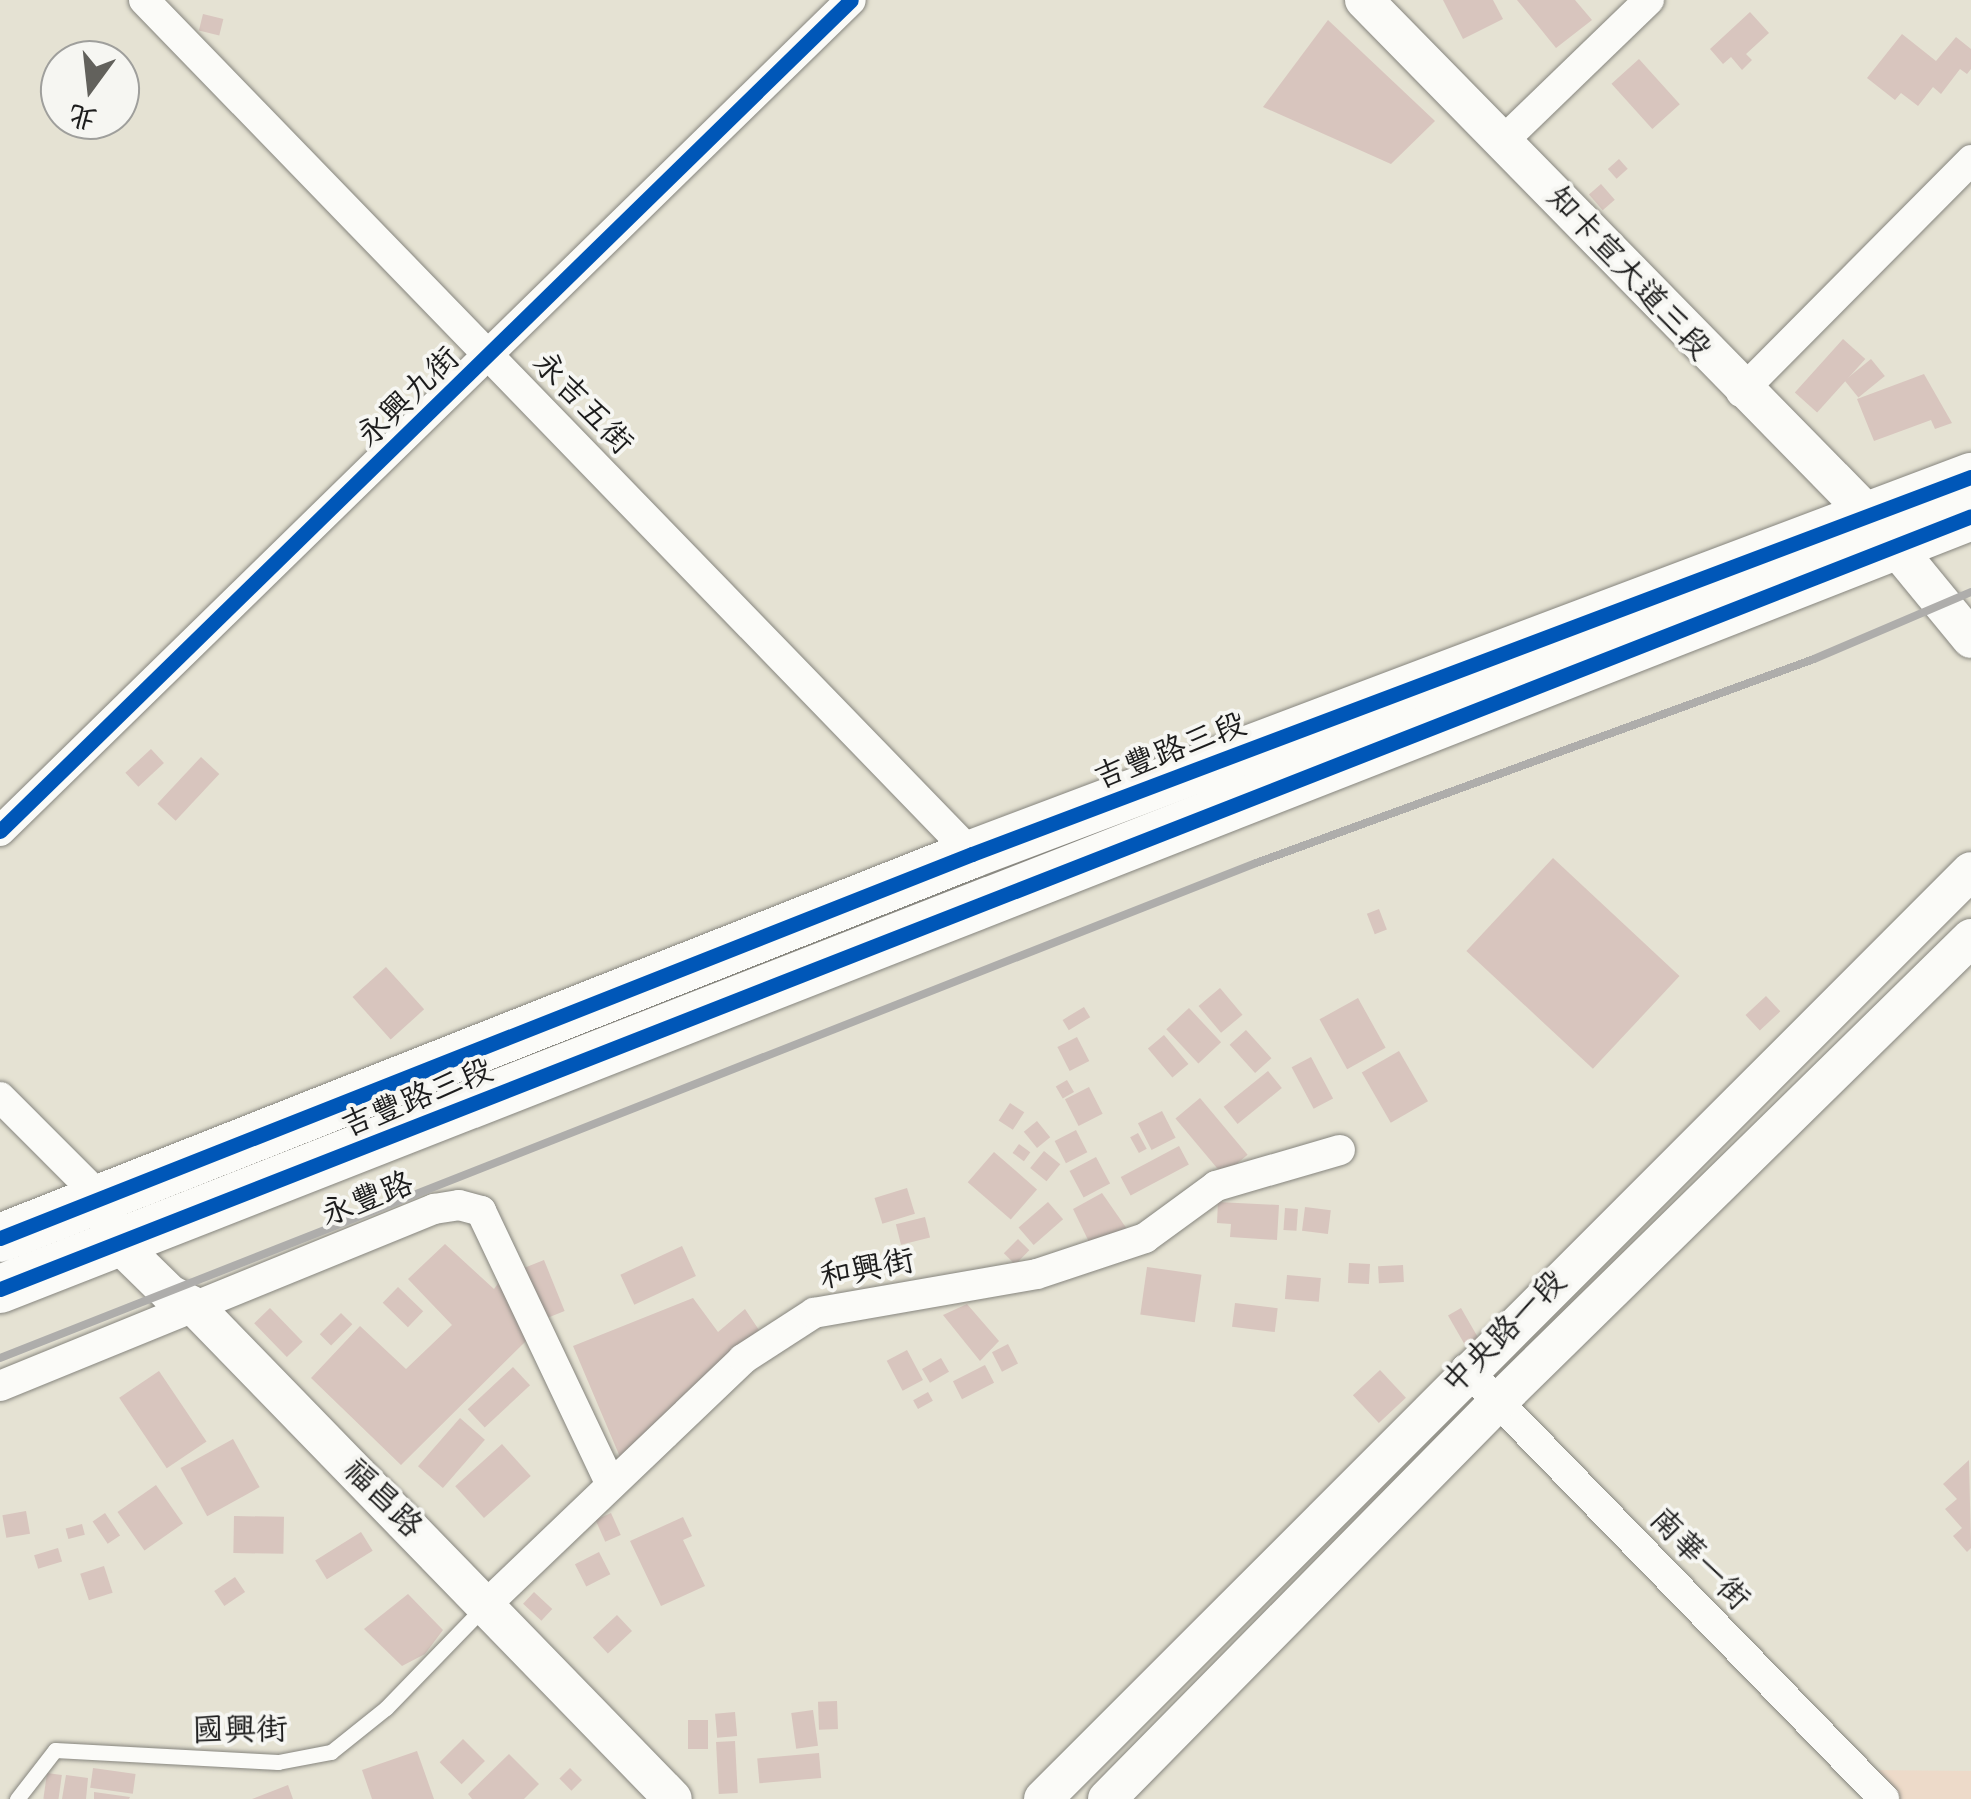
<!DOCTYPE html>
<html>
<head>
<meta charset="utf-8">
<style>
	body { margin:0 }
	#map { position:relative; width:1971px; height:1799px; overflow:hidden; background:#e5e2d3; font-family:"Comic Neue","LXGW WenKai TC",sans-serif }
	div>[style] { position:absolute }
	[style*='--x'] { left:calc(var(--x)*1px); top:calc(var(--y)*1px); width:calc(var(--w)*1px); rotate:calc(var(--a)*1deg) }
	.built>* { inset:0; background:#eddac9 }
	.building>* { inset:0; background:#d8c5be; transform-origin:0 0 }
	.roads { filter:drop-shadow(0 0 2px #86857e) drop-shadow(0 0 2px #86857e) }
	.service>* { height:15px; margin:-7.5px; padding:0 7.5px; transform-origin:7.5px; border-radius:7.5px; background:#fbfbf8 }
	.minor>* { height:30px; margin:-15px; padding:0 15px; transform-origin:15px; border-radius:15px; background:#fbfbf8 }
	.tertiary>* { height:38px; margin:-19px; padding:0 19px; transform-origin:19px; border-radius:19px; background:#fbfbf8 }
	.primary>* { height:48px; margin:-24px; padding:0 24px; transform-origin:24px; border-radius:24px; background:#fbfbf8 }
	.rail>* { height:8px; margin:-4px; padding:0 4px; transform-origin:4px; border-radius:4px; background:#aeadab }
	.cycleway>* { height:15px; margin:-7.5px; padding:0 7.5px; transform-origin:7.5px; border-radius:7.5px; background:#0057b8 }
	span { translate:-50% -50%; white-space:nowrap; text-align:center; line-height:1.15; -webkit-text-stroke:8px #f6f6f2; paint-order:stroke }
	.street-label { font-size:32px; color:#1c1c1c }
	.north { position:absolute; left:40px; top:40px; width:100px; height:100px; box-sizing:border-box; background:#f6f6f2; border:2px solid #9f9f9c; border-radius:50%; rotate:195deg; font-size:28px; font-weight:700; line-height:40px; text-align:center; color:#1c1c1c }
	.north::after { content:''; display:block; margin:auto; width:35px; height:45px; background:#62615c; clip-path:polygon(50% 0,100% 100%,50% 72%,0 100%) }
</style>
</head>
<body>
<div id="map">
	<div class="built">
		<div style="clip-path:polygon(1868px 1770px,1971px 1771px,1971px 1799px,1896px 1799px)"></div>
	</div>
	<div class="building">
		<div style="clip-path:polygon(1443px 0,1493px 0,1503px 19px,1463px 39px)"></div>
		<div style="clip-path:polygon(1517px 0,1575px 0,1592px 20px,1556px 48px)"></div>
		<div style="clip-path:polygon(1750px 12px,1769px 33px,1746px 54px,1752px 60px,1742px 70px,1731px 57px,1723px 64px,1710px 49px)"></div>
		<div style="left:203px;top:14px;width:21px;height:17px;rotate:14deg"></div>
		<div style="clip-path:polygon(1328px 20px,1435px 121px,1391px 164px,1263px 107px)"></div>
		<div style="clip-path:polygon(1902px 34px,1936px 61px,1956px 37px,1971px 49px,1971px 69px,1967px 74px,1960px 69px,1941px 94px,1933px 87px,1918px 106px,1901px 93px,1895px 100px,1867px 78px)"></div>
		<div style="left:1639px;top:59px;width:61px;height:37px;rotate:48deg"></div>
		<div style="left:1619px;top:159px;width:13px;height:15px;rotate:48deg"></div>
		<div style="left:1601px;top:184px;width:21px;height:16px;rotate:49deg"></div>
		<div style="left:1843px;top:339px;width:30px;height:72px;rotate:42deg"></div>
		<div style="left:1871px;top:359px;width:22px;height:34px;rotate:51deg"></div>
		<div style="clip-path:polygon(1924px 374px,1952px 423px,1935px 429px,1931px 420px,1874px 441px,1857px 399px)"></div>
		<div style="left:151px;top:749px;width:19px;height:35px;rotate:47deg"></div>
		<div style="left:201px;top:757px;width:25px;height:64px;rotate:43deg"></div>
		<div style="left:1553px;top:858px;width:173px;height:127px;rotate:43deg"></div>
		<div style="left:1379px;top:909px;width:22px;height:13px;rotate:69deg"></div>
		<div style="left:386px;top:967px;width:57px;height:45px;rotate:48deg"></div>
		<div style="left:1220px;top:988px;width:35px;height:28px;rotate:50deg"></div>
		<div style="left:1766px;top:996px;width:21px;height:28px;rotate:47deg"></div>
		<div style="left:1358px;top:998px;width:57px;height:44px;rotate:61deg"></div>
		<div style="left:1084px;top:1007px;width:12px;height:25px;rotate:59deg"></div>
		<div style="left:1189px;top:1008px;width:47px;height:31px;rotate:47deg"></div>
		<div style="left:1246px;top:1030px;width:38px;height:22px;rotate:48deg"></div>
		<div style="left:1164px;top:1035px;width:38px;height:21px;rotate:50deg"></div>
		<div style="left:1077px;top:1037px;width:27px;height:22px;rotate:63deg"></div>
		<div style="left:1399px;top:1051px;width:58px;height:43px;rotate:60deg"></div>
		<div style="left:1311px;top:1057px;width:47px;height:22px;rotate:62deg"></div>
		<div style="left:1268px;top:1071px;width:22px;height:57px;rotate:51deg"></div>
		<div style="left:1067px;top:1080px;width:14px;height:13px;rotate:60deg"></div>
		<div style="left:1089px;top:1087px;width:30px;height:27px;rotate:63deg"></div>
		<div style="left:1200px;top:1098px;width:74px;height:32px;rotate:50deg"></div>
		<div style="left:1010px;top:1103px;width:17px;height:21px;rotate:33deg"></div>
		<div style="left:1162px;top:1111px;width:30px;height:27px;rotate:63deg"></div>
		<div style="left:1037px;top:1121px;width:21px;height:17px;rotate:51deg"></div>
		<div style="left:1076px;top:1130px;width:25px;height:24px;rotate:63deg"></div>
		<div style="left:1138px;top:1133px;width:18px;height:9px;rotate:61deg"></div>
		<div style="left:1019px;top:1144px;width:14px;height:11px;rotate:36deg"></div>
		<div style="left:1179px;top:1146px;width:21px;height:66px;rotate:62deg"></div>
		<div style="left:1044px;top:1151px;width:21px;height:22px;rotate:39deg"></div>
		<div style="left:994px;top:1152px;width:57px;height:40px;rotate:41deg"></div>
		<div style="left:1096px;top:1157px;width:30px;height:30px;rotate:62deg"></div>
		<div style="left:907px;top:1188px;width:27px;height:34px;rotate:73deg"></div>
		<div style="clip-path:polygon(1102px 1193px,1127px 1229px,1091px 1246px,1073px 1209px)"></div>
		<div style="left:1048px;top:1202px;width:23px;height:39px;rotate:49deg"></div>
		<div style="clip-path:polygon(1218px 1202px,1279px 1205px,1277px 1240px,1230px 1237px,1231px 1224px,1217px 1223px)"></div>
		<div style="left:1305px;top:1207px;width:26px;height:24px;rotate:7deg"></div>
		<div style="left:1285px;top:1208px;width:13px;height:22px;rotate:4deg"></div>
		<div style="left:925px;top:1217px;width:21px;height:30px;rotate:76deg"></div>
		<div style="left:1018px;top:1239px;width:16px;height:20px;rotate:45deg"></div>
		<div style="clip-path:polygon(445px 1244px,494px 1289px,502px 1278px,527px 1340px,401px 1465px,311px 1378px,360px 1326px,406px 1369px,452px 1325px,408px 1279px)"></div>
		<div style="left:682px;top:1246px;width:33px;height:68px;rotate:65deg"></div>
		<div style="left:544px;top:1260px;width:55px;height:27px;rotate:68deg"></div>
		<div style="left:1349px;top:1263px;width:21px;height:20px;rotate:3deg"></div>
		<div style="left:1403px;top:1265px;width:17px;height:25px;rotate:87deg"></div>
		<div style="left:1147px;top:1267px;width:55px;height:48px;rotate:8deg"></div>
		<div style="left:1287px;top:1275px;width:34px;height:24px;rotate:5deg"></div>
		<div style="left:398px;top:1287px;width:35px;height:22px;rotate:44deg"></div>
		<div style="clip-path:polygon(693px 1298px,718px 1332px,745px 1309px,759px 1330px,620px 1457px,573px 1346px)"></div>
		<div style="left:1235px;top:1303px;width:43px;height:24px;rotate:7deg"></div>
		<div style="clip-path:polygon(967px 1304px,999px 1341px,980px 1361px,943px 1315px)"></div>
		<div style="left:270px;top:1308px;width:47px;height:22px;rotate:46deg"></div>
		<div style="left:1461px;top:1308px;width:38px;height:15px;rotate:60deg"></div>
		<div style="left:341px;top:1313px;width:16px;height:30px;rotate:45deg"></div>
		<div style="left:1008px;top:1344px;width:22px;height:18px;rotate:63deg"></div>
		<div style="left:907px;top:1350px;width:34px;height:23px;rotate:62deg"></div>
		<div style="left:941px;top:1358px;width:16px;height:22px;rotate:60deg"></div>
		<div style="left:985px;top:1365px;width:20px;height:36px;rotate:63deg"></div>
		<div style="left:513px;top:1367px;width:25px;height:62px;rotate:47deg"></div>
		<div style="left:1380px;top:1370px;width:38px;height:37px;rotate:47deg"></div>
		<div style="left:159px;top:1371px;width:85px;height:48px;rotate:56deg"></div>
		<div style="left:928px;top:1392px;width:10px;height:17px;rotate:61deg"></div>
		<div style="left:460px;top:1418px;width:33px;height:64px;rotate:41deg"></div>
		<div style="left:233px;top:1439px;width:55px;height:60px;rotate:61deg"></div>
		<div style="left:502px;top:1444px;width:43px;height:63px;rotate:48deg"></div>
		<div style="clip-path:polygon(1969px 1460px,1971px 1548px,1967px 1552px,1953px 1536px,1962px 1528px,1945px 1509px,1957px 1499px,1943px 1484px)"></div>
		<div style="left:156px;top:1485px;width:47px;height:47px;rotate:55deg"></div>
		<div style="left:26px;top:1511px;width:23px;height:24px;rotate:80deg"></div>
		<div style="left:105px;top:1513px;width:27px;height:15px;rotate:56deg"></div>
		<div style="left:611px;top:1513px;width:24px;height:17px;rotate:66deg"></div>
		<div style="left:234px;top:1516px;width:50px;height:37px;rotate:1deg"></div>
		<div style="clip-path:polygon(683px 1517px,692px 1536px,683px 1540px,705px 1586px,661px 1606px,630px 1541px)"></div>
		<div style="left:82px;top:1524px;width:11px;height:17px;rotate:75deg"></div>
		<div style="left:361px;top:1532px;width:22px;height:54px;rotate:58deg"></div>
		<div style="left:58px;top:1548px;width:14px;height:25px;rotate:73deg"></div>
		<div style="left:599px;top:1552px;width:25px;height:27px;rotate:63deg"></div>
		<div style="left:104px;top:1566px;width:28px;height:25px;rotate:72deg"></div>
		<div style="left:235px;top:1577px;width:18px;height:25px;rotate:56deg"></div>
		<div style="left:534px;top:1592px;width:25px;height:16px;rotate:43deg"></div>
		<div style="clip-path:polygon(408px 1594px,443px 1630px,425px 1654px,402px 1666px,364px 1629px)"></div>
		<div style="left:617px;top:1615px;width:22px;height:33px;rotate:47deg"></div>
		<div style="left:837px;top:1701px;width:28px;height:19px;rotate:88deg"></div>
		<div style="left:813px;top:1710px;width:36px;height:22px;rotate:82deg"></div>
		<div style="left:735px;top:1712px;width:24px;height:20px;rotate:85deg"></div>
		<div style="left:708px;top:1720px;width:29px;height:20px;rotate:90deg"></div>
		<div style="left:463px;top:1739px;width:31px;height:33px;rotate:45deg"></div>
		<div style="left:735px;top:1741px;width:52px;height:19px;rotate:87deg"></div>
		<div style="clip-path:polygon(417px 1751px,434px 1799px,372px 1799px,362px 1770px)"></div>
		<div style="left:819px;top:1753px;width:25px;height:62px;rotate:85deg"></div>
		<div style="clip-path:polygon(509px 1754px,539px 1784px,524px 1799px,472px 1799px,468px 1794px)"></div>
		<div style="left:93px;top:1768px;width:43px;height:20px;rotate:8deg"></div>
		<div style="left:570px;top:1768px;width:17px;height:15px;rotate:45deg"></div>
		<div style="left:47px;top:1773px;width:15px;height:26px;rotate:8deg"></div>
		<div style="clip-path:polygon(66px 1775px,88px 1778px,86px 1799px,62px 1799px)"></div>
		<div style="clip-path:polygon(288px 1785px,293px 1799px,252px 1799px)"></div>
		<div style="clip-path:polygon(94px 1792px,130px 1797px,129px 1799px,94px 1799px)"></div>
	</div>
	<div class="roads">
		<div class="service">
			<div style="--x:17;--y:1799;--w:62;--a:-52.2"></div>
			<div style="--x:55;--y:1750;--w:223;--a:3.1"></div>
			<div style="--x:278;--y:1762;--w:54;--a:-10.7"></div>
			<div style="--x:331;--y:1752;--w:70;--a:-38.7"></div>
			<div style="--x:386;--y:1708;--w:142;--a:-45.9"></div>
		</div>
		<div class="minor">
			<div style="--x:144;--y:0;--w:1189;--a:45.89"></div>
			<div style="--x:1503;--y:141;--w:203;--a:-44"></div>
			<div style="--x:1741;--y:392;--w:327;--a:-45.2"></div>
			<div style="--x:0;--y:831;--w:1189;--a:-44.32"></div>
			<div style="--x:0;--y:1097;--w:141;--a:45"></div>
			<div style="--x:1466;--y:1369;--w:600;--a:45.81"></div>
			<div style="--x:0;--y:1386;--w:469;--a:-22.2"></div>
			<div style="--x:434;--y:1209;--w:25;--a:-9"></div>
			<div style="--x:459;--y:1205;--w:23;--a:15"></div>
			<div style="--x:481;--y:1211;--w:303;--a:64.6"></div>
			<div style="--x:488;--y:1603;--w:353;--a:-43.7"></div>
			<div style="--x:743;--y:1359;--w:85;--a:-32.9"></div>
			<div style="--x:814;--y:1313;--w:226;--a:-9.9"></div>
			<div style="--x:1037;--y:1274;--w:114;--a:-18.4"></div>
			<div style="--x:1145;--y:1238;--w:88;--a:-36.2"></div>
			<div style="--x:1216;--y:1186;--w:129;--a:-16.2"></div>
		</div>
		<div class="tertiary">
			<div style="--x:1364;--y:0;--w:723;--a:45.56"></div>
			<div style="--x:1870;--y:516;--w:159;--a:50.6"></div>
			<div style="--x:109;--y:1219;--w:30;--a:66"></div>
			<div style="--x:121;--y:1246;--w:69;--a:44.4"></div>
			<div style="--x:170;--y:1294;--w:27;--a:27"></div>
			<div style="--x:194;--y:1306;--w:687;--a:45.83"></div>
			<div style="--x:1043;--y:1799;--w:1312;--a:-45"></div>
			<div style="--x:1107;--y:1799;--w:559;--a:-45.44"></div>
			<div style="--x:1499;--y:1401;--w:661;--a:-44.45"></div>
		</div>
		<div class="primary">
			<div style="--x:0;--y:1238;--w:1045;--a:-21.56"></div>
			<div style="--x:972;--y:854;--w:1068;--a:-20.68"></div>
			<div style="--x:0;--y:1289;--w:2117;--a:-21.41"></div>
		</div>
	</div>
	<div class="rail">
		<div style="--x:0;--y:1358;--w:1350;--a:-21.51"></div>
		<div style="--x:1256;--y:863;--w:594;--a:-20.08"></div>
		<div style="--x:1814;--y:659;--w:171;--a:-23.1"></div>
	</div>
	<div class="cycleway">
		<div style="--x:0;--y:831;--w:1189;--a:-44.32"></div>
		<div style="--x:0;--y:1238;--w:1045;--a:-21.56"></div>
		<div style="--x:972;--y:854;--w:1068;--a:-20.68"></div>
		<div style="--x:0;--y:1289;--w:2117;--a:-21.41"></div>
	</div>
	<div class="street-label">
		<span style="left:1629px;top:273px;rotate:47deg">知卡宣大道三段</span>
		<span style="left:408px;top:397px;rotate:-44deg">永興九街</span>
		<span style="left:583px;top:403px;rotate:46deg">永吉五街</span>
		<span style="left:1170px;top:751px;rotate:-21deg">吉豐路三段</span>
		<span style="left:417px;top:1098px;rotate:-22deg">吉豐路三段</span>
		<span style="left:367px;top:1199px;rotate:-21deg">永豐路</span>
		<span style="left:867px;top:1269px;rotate:-11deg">和興街</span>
		<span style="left:1504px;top:1332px;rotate:-45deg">中央路一段</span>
		<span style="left:383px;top:1498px;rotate:45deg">福昌路</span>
		<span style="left:1700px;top:1559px;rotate:46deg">南華一街</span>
		<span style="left:240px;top:1730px;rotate:-1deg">國興街</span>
	</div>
	<div class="north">北</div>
</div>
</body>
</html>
